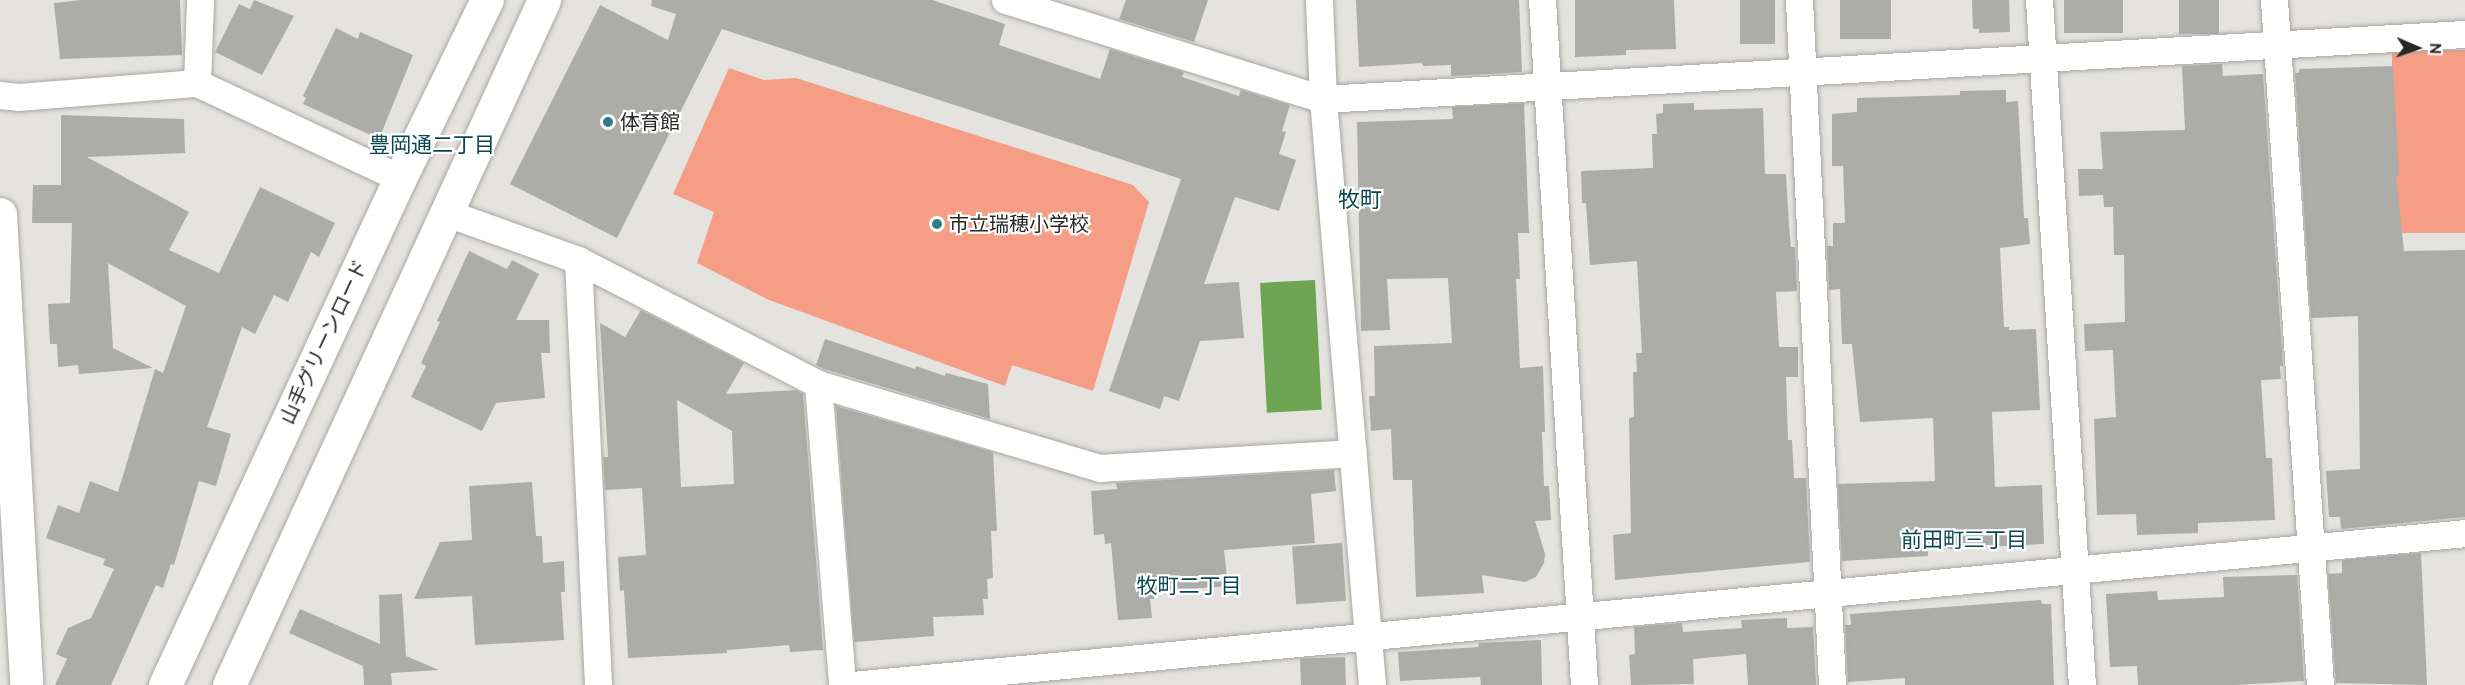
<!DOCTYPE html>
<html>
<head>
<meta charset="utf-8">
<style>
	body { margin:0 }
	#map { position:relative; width:2465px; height:685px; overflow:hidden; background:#e5e3df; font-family:Cabin,"Noto Sans JP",sans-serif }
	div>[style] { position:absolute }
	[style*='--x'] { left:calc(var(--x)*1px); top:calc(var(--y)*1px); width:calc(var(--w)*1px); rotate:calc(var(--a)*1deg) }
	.green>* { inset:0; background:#f69d86; transform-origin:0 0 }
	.water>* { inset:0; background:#6da553; transform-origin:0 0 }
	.building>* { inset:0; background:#acaca8; transform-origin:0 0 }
	.roads { filter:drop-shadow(0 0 2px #a9a7a3) drop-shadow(0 0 2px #a9a7a3) }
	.minor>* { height:27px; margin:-13.5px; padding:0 13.5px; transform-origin:13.5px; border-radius:13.5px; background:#fff }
	.tertiary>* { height:33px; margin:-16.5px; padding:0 16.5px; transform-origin:16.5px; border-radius:16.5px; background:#fff }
	.dots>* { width:16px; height:16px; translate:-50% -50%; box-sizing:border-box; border:3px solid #fff; border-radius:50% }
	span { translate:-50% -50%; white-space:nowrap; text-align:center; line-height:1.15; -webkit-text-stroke:4.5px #fff; paint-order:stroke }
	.poi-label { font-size:20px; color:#282725 }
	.left { translate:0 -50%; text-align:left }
	.street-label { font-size:20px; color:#282725 }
	.neighbourhood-label { font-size:21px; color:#084651 }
	.quarter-label { font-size:22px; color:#084651 }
	.north { position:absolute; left:2387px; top:18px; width:60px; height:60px; -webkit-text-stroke:4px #fff; paint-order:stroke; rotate:92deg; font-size:16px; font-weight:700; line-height:24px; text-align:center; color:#282725 }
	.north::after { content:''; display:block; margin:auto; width:21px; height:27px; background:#282725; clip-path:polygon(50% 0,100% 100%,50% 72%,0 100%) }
</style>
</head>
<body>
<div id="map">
	<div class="green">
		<div style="left:2465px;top:50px;width:183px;height:73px;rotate:90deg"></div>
		<div style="clip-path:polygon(729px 68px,764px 80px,796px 78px,1133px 185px,1149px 202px,1093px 391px,1012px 365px,1005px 386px,769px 300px,697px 263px,714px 212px,673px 194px)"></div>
	</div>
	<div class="water">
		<div style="left:1315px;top:280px;width:130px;height:55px;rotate:87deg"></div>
	</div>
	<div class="building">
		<div style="clip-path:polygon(81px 0,180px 0,182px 55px,60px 59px,54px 3px)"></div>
		<div style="clip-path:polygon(254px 0,294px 16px,262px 75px,215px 52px,239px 4px,250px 9px)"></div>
		<div style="clip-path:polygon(652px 0,932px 0,1005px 24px,999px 45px,1100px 79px,1110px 49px,1184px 72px,1182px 77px,1239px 96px,1241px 90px,1290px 105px,1282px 131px,1286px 132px,1279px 154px,1296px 160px,1279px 211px,1235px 197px,1204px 284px,1239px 282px,1244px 338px,1200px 341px,1179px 401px,1164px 396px,1160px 409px,1109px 391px,1181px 179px,722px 29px,617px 238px,510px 184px,600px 5px,668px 40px,676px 14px,651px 6px)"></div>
		<div style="clip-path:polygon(1126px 0,1208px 0,1194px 42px,1119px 19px)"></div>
		<div style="clip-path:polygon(1356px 0,1519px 0,1522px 72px,1451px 76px,1451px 65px,1423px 66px,1422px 63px,1359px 67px)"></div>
		<div style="clip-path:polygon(1575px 0,1674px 0,1676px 49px,1626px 50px,1626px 55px,1575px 57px)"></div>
		<div style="left:1740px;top:0;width:35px;height:44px"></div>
		<div style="left:1840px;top:0;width:51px;height:39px"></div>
		<div style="clip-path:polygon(1972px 0,2009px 0,2010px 32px,1979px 33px,1979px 29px,1973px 29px)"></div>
		<div style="left:2064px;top:0;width:59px;height:33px"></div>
		<div style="left:2179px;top:0;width:40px;height:34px"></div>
		<div style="clip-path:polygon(336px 28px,358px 39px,360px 32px,413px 55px,379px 139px,303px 104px,306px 98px,303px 96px)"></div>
		<div style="clip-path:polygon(2222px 64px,2223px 76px,2263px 74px,2283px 366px,2280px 366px,2281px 379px,2261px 380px,2266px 458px,2272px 458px,2275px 520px,2198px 523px,2198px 533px,2137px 535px,2136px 514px,2097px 515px,2094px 419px,2116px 417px,2113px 350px,2085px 351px,2084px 324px,2125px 322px,2124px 255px,2114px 255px,2113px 207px,2104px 207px,2103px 195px,2079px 196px,2078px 169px,2103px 169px,2100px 132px,2185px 130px,2182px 66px)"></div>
		<div style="clip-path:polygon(2393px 66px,2399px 176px,2396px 176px,2404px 251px,2465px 250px,2465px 517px,2341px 529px,2340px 517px,2329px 517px,2326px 471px,2360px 469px,2358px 316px,2311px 318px,2295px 73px,2299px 73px,2299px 69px)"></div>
		<div style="clip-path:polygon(2006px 90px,2006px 102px,2018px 101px,2024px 218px,2028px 218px,2030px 244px,2000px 248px,2004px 327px,2009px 327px,2009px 330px,2036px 329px,2040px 410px,1992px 412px,1995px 487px,2042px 485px,2044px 544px,1928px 550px,1928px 556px,1842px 561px,1838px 484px,1935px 481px,1933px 418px,1860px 422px,1852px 344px,1842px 344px,1840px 289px,1829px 290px,1827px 246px,1833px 246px,1833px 223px,1845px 223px,1843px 166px,1832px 166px,1832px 114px,1857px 112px,1857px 98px,1960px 95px,1960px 91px)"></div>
		<div style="clip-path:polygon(1524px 103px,1529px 233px,1518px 233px,1520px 279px,1516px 279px,1520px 368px,1543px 366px,1545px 432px,1542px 432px,1544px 486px,1549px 486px,1551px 520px,1535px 521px,1545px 554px,1544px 563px,1536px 577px,1525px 582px,1482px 575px,1484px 593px,1416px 597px,1412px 480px,1393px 480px,1391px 429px,1371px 431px,1369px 396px,1375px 396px,1374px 346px,1452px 343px,1448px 278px,1387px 279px,1390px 330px,1361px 331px,1357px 122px,1453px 119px,1452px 107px)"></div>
		<div style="clip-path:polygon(1694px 103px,1694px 110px,1763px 108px,1765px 174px,1786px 174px,1789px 225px,1791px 247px,1795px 247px,1797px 291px,1776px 292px,1779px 347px,1798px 347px,1798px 377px,1786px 377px,1788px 440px,1792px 440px,1794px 478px,1806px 478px,1810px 562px,1615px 580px,1613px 535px,1631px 533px,1629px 418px,1634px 417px,1633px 372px,1637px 372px,1636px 353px,1642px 353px,1637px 261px,1590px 265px,1586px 203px,1582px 203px,1581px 171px,1653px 168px,1652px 134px,1657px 134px,1656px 114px,1663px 113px,1663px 104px)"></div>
		<div style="clip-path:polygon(61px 115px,184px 119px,185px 153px,87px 157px,189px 212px,169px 250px,219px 273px,260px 187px,335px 223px,319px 257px,311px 252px,288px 302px,274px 295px,255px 334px,242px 327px,207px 427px,231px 434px,216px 486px,199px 481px,174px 565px,171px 564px,163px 588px,156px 585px,111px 685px,55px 685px,67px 659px,56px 654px,68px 628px,91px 618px,114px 569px,103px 565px,105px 559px,46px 538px,58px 505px,79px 513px,90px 481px,118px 492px,155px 369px,163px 373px,186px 306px,108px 263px,113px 348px,153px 368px,79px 374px,78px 365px,58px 367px,57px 344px,50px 344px,48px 304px,70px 303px,72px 223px,32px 223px,33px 185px,61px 185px)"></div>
		<div style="clip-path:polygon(469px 251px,507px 269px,512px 260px,539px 274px,516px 320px,549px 320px,550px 353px,541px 353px,545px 398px,496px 403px,482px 431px,411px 397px,426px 366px,421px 363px,440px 322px,437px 321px)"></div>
		<div style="clip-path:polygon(evenodd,641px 310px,744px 363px,726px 394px,796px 390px,803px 394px,823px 650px,790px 652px,789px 645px,727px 650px,727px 653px,628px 658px,624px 590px,620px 591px,618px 557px,646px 555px,642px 488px,605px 490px,603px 457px,608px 457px,600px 323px,625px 337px,641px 310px,677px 400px,732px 431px,734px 484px,681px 487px,677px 400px)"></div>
		<div style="clip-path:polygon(825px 339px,915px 369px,916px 366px,945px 376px,946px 373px,988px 384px,990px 419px,824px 369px,816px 365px)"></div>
		<div style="clip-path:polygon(836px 406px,993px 452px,997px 531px,991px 531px,993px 578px,987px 579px,988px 599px,983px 599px,984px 615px,933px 617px,934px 636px,854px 642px)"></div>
		<div style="clip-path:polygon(1334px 470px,1336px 491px,1311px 494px,1315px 543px,1224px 550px,1228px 586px,1154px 592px,1154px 599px,1150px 599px,1152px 618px,1118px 620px,1111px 543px,1105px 544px,1104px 534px,1094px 535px,1091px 491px,1117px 489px,1116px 483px)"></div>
		<div style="clip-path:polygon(532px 482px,536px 536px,542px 536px,543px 563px,564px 561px,565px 592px,561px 592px,564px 640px,475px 645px,472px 596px,414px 599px,440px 542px,472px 540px,469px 486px)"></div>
		<div style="left:1342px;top:543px;width:58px;height:50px;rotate:86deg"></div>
		<div style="clip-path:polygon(2421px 553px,2427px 685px,2336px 683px,2328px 574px,2342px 573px,2342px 560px)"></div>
		<div style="clip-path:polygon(2297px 575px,2304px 681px,2235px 685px,2138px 685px,2137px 666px,2110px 667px,2106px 594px,2157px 591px,2158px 600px,2224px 597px,2223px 577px)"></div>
		<div style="clip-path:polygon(402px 594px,406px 656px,439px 670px,391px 673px,392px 685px,364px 685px,363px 666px,289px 633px,300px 609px,380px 644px,379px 595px)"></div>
		<div style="clip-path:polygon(2041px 600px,2042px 604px,2051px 604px,2054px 685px,1905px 685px,1905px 678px,1848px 682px,1845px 625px,1851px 625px,1850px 614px)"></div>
		<div style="clip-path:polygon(1787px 618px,1787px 628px,1813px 627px,1816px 685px,1748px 685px,1746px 654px,1693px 659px,1694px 684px,1631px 685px,1629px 655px,1635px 654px,1634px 627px,1682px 623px,1683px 632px,1742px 628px,1741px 620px)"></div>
		<div style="clip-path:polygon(1541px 640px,1542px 685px,1481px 685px,1480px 677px,1400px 681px,1398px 652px,1479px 647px,1478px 643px)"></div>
		<div style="left:1345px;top:657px;width:28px;height:45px;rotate:88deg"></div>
	</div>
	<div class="roads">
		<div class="minor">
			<div style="--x:1005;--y:0;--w:333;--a:17.3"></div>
			<div style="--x:1323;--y:99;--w:1144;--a:-3.26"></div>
			<div style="--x:1319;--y:0;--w:99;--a:87.7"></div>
			<div style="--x:1323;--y:99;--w:588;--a:85.22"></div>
			<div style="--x:1542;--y:0;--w:686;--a:86.49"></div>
			<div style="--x:1799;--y:0;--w:686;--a:87.24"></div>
			<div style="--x:2039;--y:0;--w:686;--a:86.41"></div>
			<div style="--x:2274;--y:0;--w:687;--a:86.16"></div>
			<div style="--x:197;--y:83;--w:83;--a:-87.9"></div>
			<div style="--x:0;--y:95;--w:18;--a:6"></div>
			<div style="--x:18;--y:97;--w:180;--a:-4.5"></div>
			<div style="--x:197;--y:83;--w:224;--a:25.1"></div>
			<div style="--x:447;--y:213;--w:139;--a:19.7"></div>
			<div style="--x:578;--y:260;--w:425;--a:87.3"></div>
			<div style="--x:578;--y:260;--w:270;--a:27.3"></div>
			<div style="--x:818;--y:384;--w:294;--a:16.6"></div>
			<div style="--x:1100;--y:468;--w:253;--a:-3.4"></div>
			<div style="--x:818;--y:384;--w:302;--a:85.4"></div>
			<div style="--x:852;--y:685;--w:1620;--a:-5.38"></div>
		</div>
		<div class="tertiary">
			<div style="--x:0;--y:214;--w:472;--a:86.8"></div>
			<div style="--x:165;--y:685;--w:559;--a:-65.13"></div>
			<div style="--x:400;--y:178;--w:198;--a:-64"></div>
			<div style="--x:229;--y:685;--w:754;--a:-65.3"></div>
		</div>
	</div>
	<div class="dots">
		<div style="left:608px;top:122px;background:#357a87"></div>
		<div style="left:937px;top:224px;background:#357a87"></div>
	</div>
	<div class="poi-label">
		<span class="left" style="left:620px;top:122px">体育館</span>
		<span class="left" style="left:949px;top:224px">市立瑞穂小学校</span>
	</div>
	<div class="street-label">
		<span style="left:324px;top:342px;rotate:-65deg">山手グリーンロード</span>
	</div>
	<div class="neighbourhood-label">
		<span style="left:432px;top:145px">豊岡通二丁目</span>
		<span style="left:1964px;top:540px">前田町三丁目</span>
		<span style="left:1189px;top:586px">牧町二丁目</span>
	</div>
	<div class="quarter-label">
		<span style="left:1360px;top:200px">牧町</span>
	</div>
	<div class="north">N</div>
</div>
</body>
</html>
